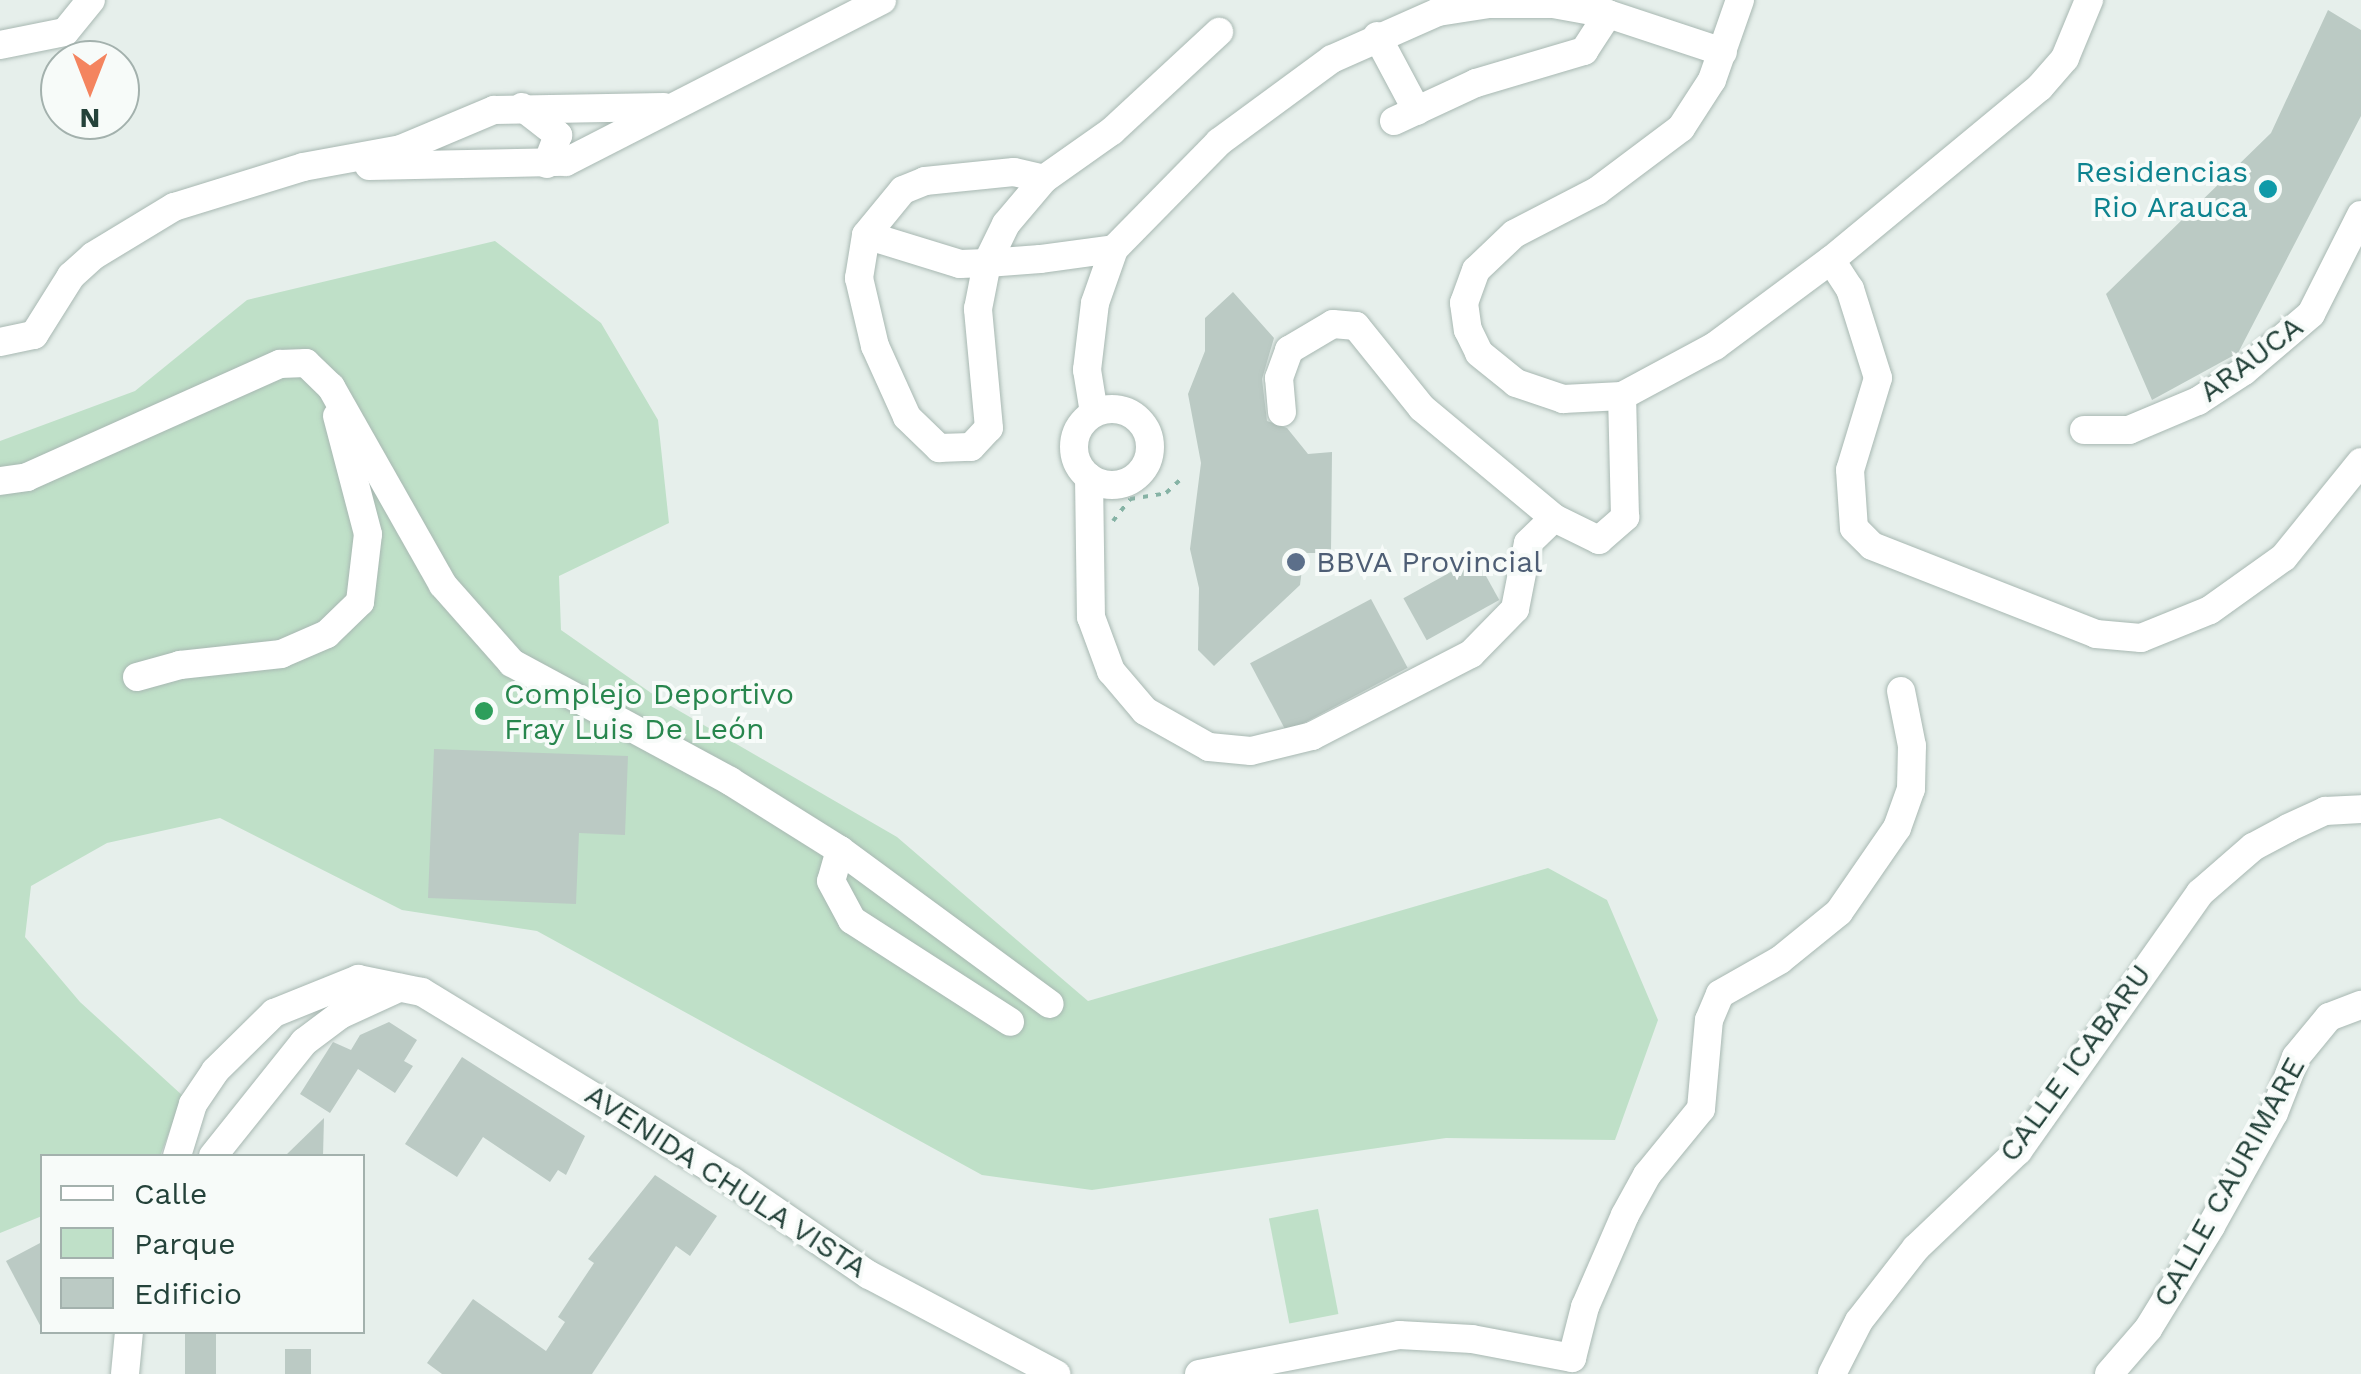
<!DOCTYPE html>
<html>
<head>
<meta charset="utf-8">
<style>
	body { margin:0 }
	#map { position:relative; width:2361px; height:1374px; overflow:hidden; background:#e6efeb; font-family:"Work Sans",sans-serif }
	div>[style] { position:absolute }
	[style*='--x'] { left:calc(var(--x)*1px); top:calc(var(--y)*1px); width:calc(var(--w)*1px); rotate:calc(var(--a)*1deg) }
	.green>* { inset:0; background:#bfe0c8; transform-origin:0 0 }
	.building>* { inset:0; background:#bbcac4; transform-origin:0 0 }
	.path>* { height:4px; margin-top:-2px; transform-origin:0; background:repeating-linear-gradient(90deg,#86b3a5 0 5px,transparent 0 13px) }
	.roads { filter:drop-shadow(0 0 2px #a8b8b2) drop-shadow(0 0 2px #a8b8b2) }
	.minor>* { height:28px; margin:-14px; padding:0 14px; transform-origin:14px; border-radius:14px; background:#fff }
	.minor>.ring { margin:-14px; padding:0; box-sizing:content-box; background:none; border:28px solid #fff; border-radius:50% }
	.dots>* { width:28px; height:28px; translate:-50% -50%; box-sizing:border-box; border:5px solid #f7fbf9; border-radius:50% }
	span { translate:-50% -50%; white-space:nowrap; text-align:center; line-height:1.15; -webkit-text-stroke:8px #f7fbf9; paint-order:stroke }
	.culture-label { font-size:30px; color:#0d838f }
	.right { translate:-100% -50%; text-align:right }
	.street-label { font-size:30px; color:#24423a }
	.service-label { font-size:30px; color:#4e5e75 }
	.left { translate:0 -50%; text-align:left }
	.leisure-label { font-size:30px; color:#27864d }
	.legend { position:absolute; left:40px; top:1154px; width:325px; height:180px; box-sizing:border-box; background:#f7fbf9; border:2px solid #a3b1ad; margin:0; padding:12px 18px; list-style:none; font-size:30px; color:#24423a }
	.legend li { display:flex; align-items:center; gap:20px; height:50px }
	.legend b { width:50px; border:2px solid #a3b1ad }
	.north { position:absolute; left:40px; top:40px; width:100px; height:100px; box-sizing:border-box; background:#f7fbf9; border:2px solid #a3b1ad; border-radius:50%; rotate:180deg; font-size:28px; font-weight:700; line-height:40px; text-align:center; color:#24423a }
	.north::after { content:''; display:block; margin:auto; width:35px; height:45px; background:#f4845f; clip-path:polygon(50% 0,100% 100%,50% 72%,0 100%) }
</style>
</head>
<body>
<div id="map">
	<div class="green">
		<div style="clip-path:polygon(495px 241px,601px 323px,658px 420px,669px 523px,559px 576px,561px 630px,664px 702px,897px 837px,1088px 1001px,1548px 868px,1607px 900px,1658px 1020px,1615px 1140px,1446px 1138px,1092px 1190px,982px 1175px,537px 931px,402px 910px,220px 818px,107px 843px,31px 886px,25px 937px,80px 1002px,183px 1096px,160px 1156px,42px 1156px,42px 1216px,0 1233px,0 441px,135px 391px,247px 300px)"></div>
		<div style="left:1318px;top:1209px;width:107px;height:50px;rotate:79deg"></div>
	</div>
	<div class="building">
		<div style="clip-path:polygon(2328px 10px,2361px 30px,2361px 116px,2238px 353px,2152px 400px,2106px 294px,2271px 133px)"></div>
		<div style="clip-path:polygon(1233px 292px,1274px 338px,1262px 379px,1267px 421px,1287px 428px,1308px 454px,1332px 452px,1331px 553px,1304px 553px,1300px 585px,1214px 666px,1198px 650px,1199px 588px,1190px 549px,1201px 463px,1188px 394px,1205px 351px,1205px 318px)"></div>
		<div style="left:1476px;top:558px;width:48px;height:83px;rotate:61deg"></div>
		<div style="left:1371px;top:599px;width:78px;height:137px;rotate:62deg"></div>
		<div style="clip-path:polygon(434px 749px,628px 756px,625px 835px,579px 833px,576px 904px,428px 898px)"></div>
		<div style="clip-path:polygon(389px 1022px,417px 1040px,404px 1061px,413px 1066px,395px 1093px,358px 1069px,330px 1113px,300px 1094px,333px 1042px,351px 1050px,360px 1035px)"></div>
		<div style="clip-path:polygon(462px 1057px,585px 1136px,566px 1175px,558px 1170px,550px 1182px,483px 1137px,457px 1177px,405px 1144px)"></div>
		<div style="clip-path:polygon(324px 1118px,323px 1156px,285px 1156px)"></div>
		<div style="clip-path:polygon(655px 1175px,717px 1216px,690px 1256px,676px 1246px,592px 1374px,442px 1374px,427px 1363px,473px 1299px,546px 1351px,565px 1322px,558px 1317px,594px 1263px,588px 1259px)"></div>
		<div style="clip-path:polygon(42px 1242px,42px 1329px,6px 1261px)"></div>
		<div style="left:185px;top:1332px;width:31px;height:42px"></div>
		<div style="left:285px;top:1349px;width:26px;height:25px"></div>
	</div>
	<div class="path">
		<div style="--x:1113;--y:521;--w:28;--a:-52"></div>
		<div style="--x:1130;--y:499;--w:36;--a:-9"></div>
		<div style="--x:1166;--y:493;--w:23;--a:-43"></div>
	</div>
	<div class="roads">
		<div class="minor">
			<div style="--x:1740;--y:0;--w:85;--a:109.3"></div>
			<div style="--x:1712;--y:80;--w:57;--a:122.9"></div>
			<div style="--x:1681;--y:128;--w:105;--a:143.1"></div>
			<div style="--x:1597;--y:191;--w:93;--a:152.6"></div>
			<div style="--x:1514;--y:234;--w:52;--a:136.5"></div>
			<div style="--x:1476;--y:270;--w:35;--a:110"></div>
			<div style="--x:1464;--y:303;--w:27;--a:82"></div>
			<div style="--x:1468;--y:330;--w:25;--a:64"></div>
			<div style="--x:1479;--y:353;--w:48;--a:39"></div>
			<div style="--x:1516;--y:383;--w:50;--a:18.8"></div>
			<div style="--x:1563;--y:399;--w:59;--a:-2.9"></div>
			<div style="--x:1622;--y:396;--w:106;--a:-28.3"></div>
			<div style="--x:1715;--y:346;--w:144;--a:-36.6"></div>
			<div style="--x:1831;--y:260;--w:271;--a:-39.6"></div>
			<div style="--x:2040;--y:87;--w:38;--a:-49"></div>
			<div style="--x:2065;--y:58;--w:63;--a:-67.5"></div>
			<div style="--x:1377;--y:36;--w:85;--a:61.9"></div>
			<div style="--x:0;--y:45;--w:66;--a:-11.3"></div>
			<div style="--x:65;--y:32;--w:41;--a:-50.9"></div>
			<div style="--x:522;--y:107;--w:46;--a:37.9"></div>
			<div style="--x:558;--y:135;--w:31;--a:111"></div>
			<div style="--x:1394;--y:121;--w:90;--a:-24.9"></div>
			<div style="--x:1476;--y:83;--w:113;--a:-16.5"></div>
			<div style="--x:1584;--y:51;--w:44;--a:-57"></div>
			<div style="--x:369;--y:166;--w:197;--a:-1.2"></div>
			<div style="--x:566;--y:162;--w:355;--a:-27.1"></div>
			<div style="--x:866;--y:235;--w:58;--a:-50.6"></div>
			<div style="--x:903;--y:190;--w:24;--a:-22"></div>
			<div style="--x:925;--y:181;--w:89;--a:-5.8"></div>
			<div style="--x:1014;--y:172;--w:31;--a:13"></div>
			<div style="--x:1114;--y:249;--w:75;--a:172.3"></div>
			<div style="--x:1040;--y:259;--w:53;--a:175.7"></div>
			<div style="--x:987;--y:263;--w:27;--a:178"></div>
			<div style="--x:960;--y:264;--w:98;--a:-162.9"></div>
			<div style="--x:866;--y:235;--w:44;--a:99.2"></div>
			<div style="--x:859;--y:278;--w:70;--a:76.8"></div>
			<div style="--x:875;--y:346;--w:78;--a:65.7"></div>
			<div style="--x:907;--y:417;--w:45;--a:44.1"></div>
			<div style="--x:939;--y:448;--w:32;--a:-2"></div>
			<div style="--x:971;--y:447;--w:26;--a:-47"></div>
			<div style="--x:989;--y:428;--w:120;--a:-95.3"></div>
			<div style="--x:978;--y:309;--w:47;--a:-78.9"></div>
			<div style="--x:987;--y:263;--w:43;--a:-64"></div>
			<div style="--x:1006;--y:224;--w:59;--a:-49.8"></div>
			<div style="--x:1044;--y:179;--w:83;--a:-35.2"></div>
			<div style="--x:1112;--y:131;--w:146;--a:-42.8"></div>
			<div style="--x:1831;--y:260;--w:35;--a:57"></div>
			<div style="--x:1850;--y:289;--w:93;--a:72.5"></div>
			<div style="--x:1878;--y:378;--w:96;--a:106.9"></div>
			<div style="--x:1850;--y:470;--w:58;--a:86.1"></div>
			<div style="--x:1854;--y:528;--w:25;--a:45"></div>
			<div style="--x:1872;--y:546;--w:241;--a:21.4"></div>
			<div style="--x:2096;--y:634;--w:45;--a:5.1"></div>
			<div style="--x:2141;--y:638;--w:74;--a:-22.1"></div>
			<div style="--x:2210;--y:610;--w:91;--a:-35.6"></div>
			<div style="--x:2284;--y:557;--w:122;--a:-51"></div>
			<div style="--x:0;--y:342;--w:35;--a:-12"></div>
			<div style="--x:34;--y:335;--w:70;--a:-57.9"></div>
			<div style="--x:71;--y:276;--w:30;--a:-42"></div>
			<div style="--x:93;--y:256;--w:95;--a:-31.2"></div>
			<div style="--x:174;--y:207;--w:135;--a:-17.2"></div>
			<div style="--x:303;--y:167;--w:100;--a:-10.4"></div>
			<div style="--x:401;--y:149;--w:101;--a:-22.8"></div>
			<div style="--x:494;--y:110;--w:170;--a:-1"></div>
			<div class="ring" style="left:1074px;top:409px;width:48px;height:48px"></div>
			<div style="--x:1282;--y:412;--w:34;--a:-95"></div>
			<div style="--x:1279;--y:378;--w:30;--a:-70"></div>
			<div style="--x:1289;--y:350;--w:51;--a:-30.6"></div>
			<div style="--x:1333;--y:324;--w:23;--a:5"></div>
			<div style="--x:1356;--y:326;--w:105;--a:51.2"></div>
			<div style="--x:1422;--y:408;--w:172;--a:39.8"></div>
			<div style="--x:1554;--y:518;--w:50;--a:26.1"></div>
			<div style="--x:1599;--y:540;--w:35;--a:-41"></div>
			<div style="--x:1625;--y:517;--w:121;--a:-91.4"></div>
			<div style="--x:1094;--y:413;--w:44;--a:-99.2"></div>
			<div style="--x:1087;--y:370;--w:67;--a:-83.2"></div>
			<div style="--x:1095;--y:303;--w:57;--a:-70.6"></div>
			<div style="--x:1114;--y:249;--w:150;--a:-45.5"></div>
			<div style="--x:1219;--y:142;--w:140;--a:-36.3"></div>
			<div style="--x:1332;--y:59;--w:116;--a:-23.9"></div>
			<div style="--x:1438;--y:12;--w:52;--a:-8.9"></div>
			<div style="--x:1489;--y:4;--w:64;--a:0"></div>
			<div style="--x:1553;--y:4;--w:56;--a:10.3"></div>
			<div style="--x:1608;--y:14;--w:121;--a:18.3"></div>
			<div style="--x:2084;--y:430;--w:45;--a:0"></div>
			<div style="--x:2129;--y:430;--w:75;--a:-22.8"></div>
			<div style="--x:2198;--y:401;--w:55;--a:-33.1"></div>
			<div style="--x:2244;--y:371;--w:88;--a:-40.4"></div>
			<div style="--x:2311;--y:314;--w:111;--a:-63.2"></div>
			<div style="--x:1089;--y:477;--w:140;--a:89.2"></div>
			<div style="--x:1091;--y:617;--w:58;--a:69.7"></div>
			<div style="--x:1111;--y:671;--w:52;--a:49.6"></div>
			<div style="--x:1145;--y:711;--w:73;--a:29.4"></div>
			<div style="--x:1209;--y:747;--w:42;--a:5.4"></div>
			<div style="--x:1251;--y:751;--w:63;--a:-13.8"></div>
			<div style="--x:1312;--y:736;--w:179;--a:-27.3"></div>
			<div style="--x:1471;--y:654;--w:63;--a:-45.6"></div>
			<div style="--x:1515;--y:609;--w:67;--a:-78.9"></div>
			<div style="--x:1528;--y:543;--w:36;--a:-44"></div>
			<div style="--x:0;--y:481;--w:27;--a:-8"></div>
			<div style="--x:27;--y:477;--w:277;--a:-24.1"></div>
			<div style="--x:280;--y:364;--w:26;--a:-2"></div>
			<div style="--x:306;--y:363;--w:35;--a:44"></div>
			<div style="--x:331;--y:387;--w:227;--a:60.5"></div>
			<div style="--x:443;--y:585;--w:104;--a:48.5"></div>
			<div style="--x:512;--y:663;--w:248;--a:28.4"></div>
			<div style="--x:730;--y:781;--w:130;--a:32.1"></div>
			<div style="--x:840;--y:850;--w:260;--a:36.3"></div>
			<div style="--x:137;--y:677;--w:45;--a:-15.6"></div>
			<div style="--x:180;--y:665;--w:102;--a:-6.2"></div>
			<div style="--x:281;--y:654;--w:50;--a:-23.5"></div>
			<div style="--x:327;--y:634;--w:46;--a:-44.1"></div>
			<div style="--x:360;--y:602;--w:68;--a:-83.3"></div>
			<div style="--x:368;--y:534;--w:122;--a:-104.7"></div>
			<div style="--x:840;--y:850;--w:32;--a:106"></div>
			<div style="--x:831;--y:881;--w:44;--a:61.7"></div>
			<div style="--x:852;--y:920;--w:188;--a:32.8"></div>
			<div style="--x:177;--y:1156;--w:54;--a:-72.9"></div>
			<div style="--x:193;--y:1104;--w:40;--a:-56"></div>
			<div style="--x:215;--y:1071;--w:83;--a:-44.5"></div>
			<div style="--x:274;--y:1013;--w:91;--a:-22"></div>
			<div style="--x:358;--y:979;--w:65;--a:11.5"></div>
			<div style="--x:422;--y:992;--w:363;--a:31.4"></div>
			<div style="--x:732;--y:1181;--w:166;--a:34.5"></div>
			<div style="--x:869;--y:1275;--w:212;--a:27.9"></div>
			<div style="--x:213;--y:1156;--w:146;--a:-51.4"></div>
			<div style="--x:304;--y:1042;--w:45;--a:-36.9"></div>
			<div style="--x:340;--y:1015;--w:65;--a:-24.6"></div>
			<div style="--x:1572;--y:1358;--w:53;--a:-75.7"></div>
			<div style="--x:1585;--y:1307;--w:100;--a:-66.5"></div>
			<div style="--x:1625;--y:1215;--w:46;--a:-61.2"></div>
			<div style="--x:1647;--y:1175;--w:85;--a:-50.7"></div>
			<div style="--x:1701;--y:1109;--w:89;--a:-84.9"></div>
			<div style="--x:1709;--y:1020;--w:28;--a:-67"></div>
			<div style="--x:1720;--y:994;--w:69;--a:-29.5"></div>
			<div style="--x:1780;--y:960;--w:76;--a:-39.1"></div>
			<div style="--x:1839;--y:912;--w:102;--a:-55.4"></div>
			<div style="--x:1897;--y:828;--w:41;--a:-70.3"></div>
			<div style="--x:1911;--y:789;--w:43;--a:-88.7"></div>
			<div style="--x:1912;--y:746;--w:56;--a:-101.3"></div>
			<div style="--x:125;--y:1374;--w:42;--a:-84.6"></div>
			<div style="--x:1199;--y:1374;--w:204;--a:-11"></div>
			<div style="--x:1399;--y:1335;--w:73;--a:3.1"></div>
			<div style="--x:1472;--y:1339;--w:102;--a:10.8"></div>
			<div style="--x:1832;--y:1374;--w:59;--a:-63"></div>
			<div style="--x:1859;--y:1321;--w:93;--a:-52"></div>
			<div style="--x:1916;--y:1248;--w:141;--a:-43.6"></div>
			<div style="--x:2018;--y:1151;--w:316;--a:-54.8"></div>
			<div style="--x:2200;--y:893;--w:70;--a:-41"></div>
			<div style="--x:2253;--y:847;--w:40;--a:-28"></div>
			<div style="--x:2288;--y:828;--w:41;--a:-24.7"></div>
			<div style="--x:2325;--y:811;--w:36;--a:-3"></div>
			<div style="--x:2109;--y:1374;--w:60;--a:-49.1"></div>
			<div style="--x:2148;--y:1329;--w:121;--a:-58.5"></div>
			<div style="--x:2211;--y:1226;--w:129;--a:-60.9"></div>
			<div style="--x:2274;--y:1113;--w:60;--a:-68.6"></div>
			<div style="--x:2296;--y:1057;--w:52;--a:-50.5"></div>
			<div style="--x:2329;--y:1017;--w:34;--a:-21"></div>
		</div>
	</div>
	<div class="dots">
		<div style="left:2268px;top:189px;background:#0f9aa8"></div>
		<div style="left:1296px;top:562px;background:#5c6f8a"></div>
		<div style="left:484px;top:711px;background:#2e9e5b"></div>
	</div>
	<div class="culture-label">
		<span class="right" style="left:2248px;top:189px">Residencias<br>Rio Arauca</span>
	</div>
	<div class="street-label">
		<span style="left:2251px;top:359px;rotate:-37deg">ARAUCA</span>
		<span style="left:2075px;top:1063px;rotate:-54deg">CALLE ICABARU</span>
		<span style="left:726px;top:1181px;rotate:33deg">AVENIDA CHULA VISTA</span>
		<span style="left:2229px;top:1182px;rotate:-61deg">CALLE CAURIMARE</span>
	</div>
	<div class="service-label">
		<span class="left" style="left:1316px;top:562px">BBVA Provincial</span>
	</div>
	<div class="leisure-label">
		<span class="left" style="left:504px;top:711px">Complejo Deportivo<br>Fray Luis De León</span>
	</div>
	<ul class="legend">
	<li><b style="height:12px;background:#fff"></b>Calle</li>
	<li><b style="height:28px;background:#bfe0c8"></b>Parque</li>
	<li><b style="height:28px;background:#bbcac4"></b>Edificio</li>
	</ul>
	<div class="north">N</div>
</div>
</body>
</html>
